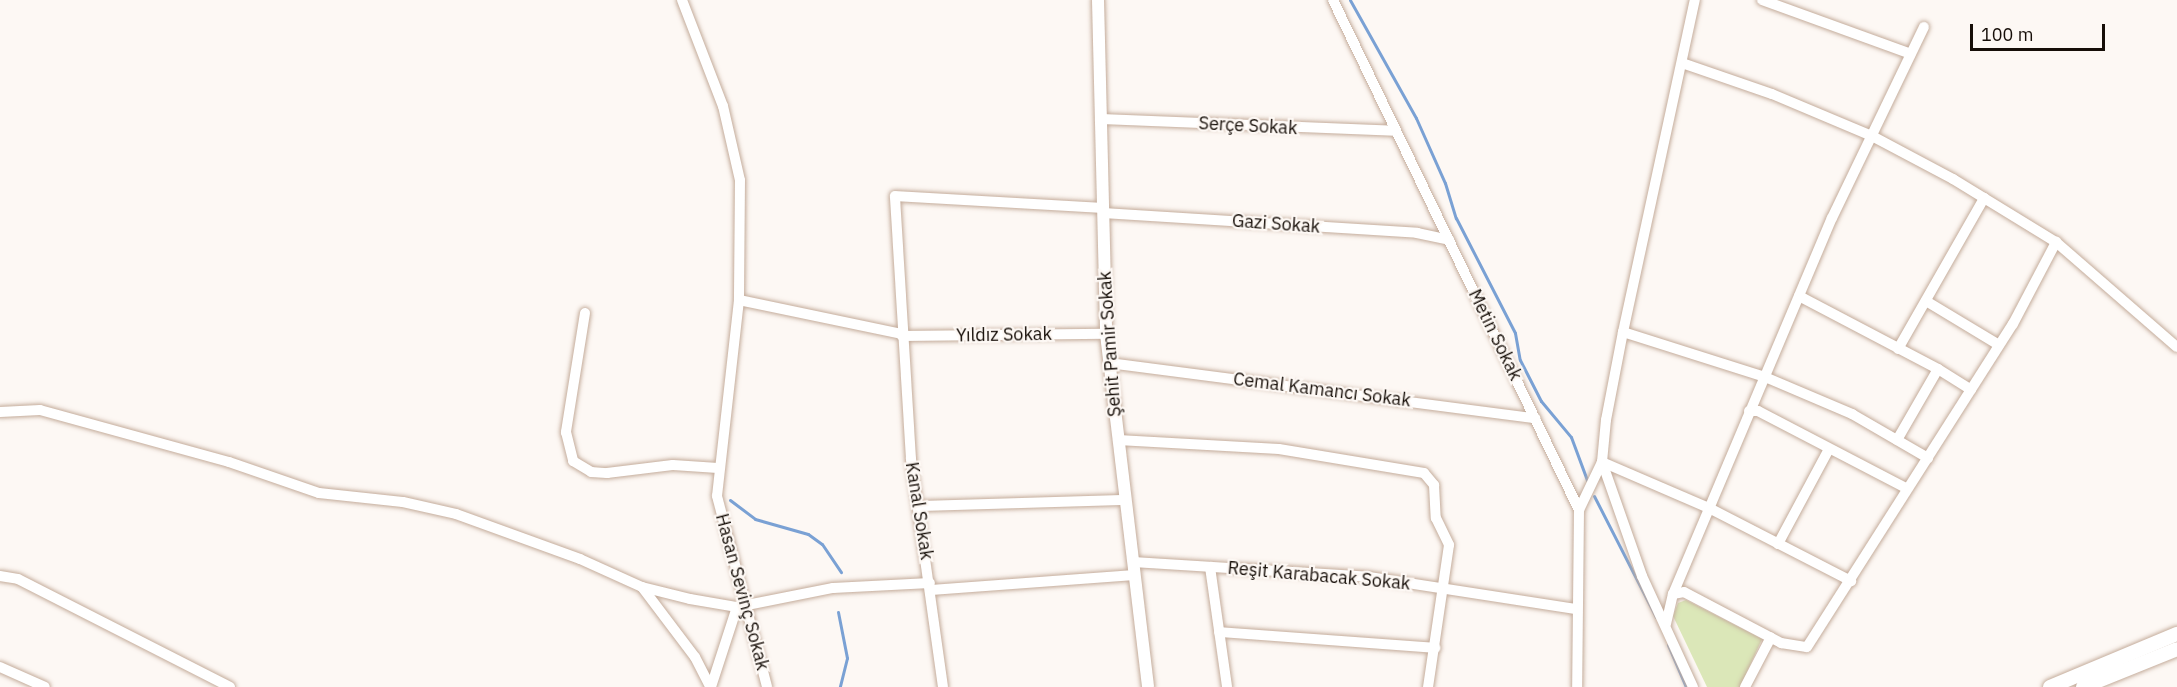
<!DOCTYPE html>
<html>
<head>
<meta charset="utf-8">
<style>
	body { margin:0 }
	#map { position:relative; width:2177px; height:687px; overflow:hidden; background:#fdf8f4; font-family:"IBM Plex Sans",sans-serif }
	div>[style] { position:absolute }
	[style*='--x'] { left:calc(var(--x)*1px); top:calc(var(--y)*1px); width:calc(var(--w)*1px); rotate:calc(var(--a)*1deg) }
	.green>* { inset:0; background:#dbe7b8 }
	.stream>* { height:3px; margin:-1.5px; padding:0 1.5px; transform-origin:1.5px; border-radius:1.5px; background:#7aa1d4 }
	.roads { filter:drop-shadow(0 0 2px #c4ac9b) drop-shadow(0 0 2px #c4ac9b) }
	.minor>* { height:10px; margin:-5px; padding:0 5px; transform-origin:5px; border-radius:5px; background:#fff }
	.tertiary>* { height:12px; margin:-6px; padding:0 6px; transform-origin:6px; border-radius:6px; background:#fff }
	.secondary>* { height:14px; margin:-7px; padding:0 7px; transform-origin:7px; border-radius:7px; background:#fff }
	span { translate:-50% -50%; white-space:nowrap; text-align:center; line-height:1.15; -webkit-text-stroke:4.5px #fdf8f4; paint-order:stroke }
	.street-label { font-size:18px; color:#160e08 }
	.scale { position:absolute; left:1970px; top:24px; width:135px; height:27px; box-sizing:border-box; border:3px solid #160e08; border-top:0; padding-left:8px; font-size:18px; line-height:21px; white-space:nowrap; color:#160e08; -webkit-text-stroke:4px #fdf8f4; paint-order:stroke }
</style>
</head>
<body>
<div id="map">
	<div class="green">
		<div style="clip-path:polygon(1686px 600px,1762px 639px,1740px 687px,1707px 687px,1673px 616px,1678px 603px)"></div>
	</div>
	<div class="stream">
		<div style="--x:1350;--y:0;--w:135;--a:60.8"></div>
		<div style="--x:1416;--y:118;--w:71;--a:66"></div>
		<div style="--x:1445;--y:183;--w:37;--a:73"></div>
		<div style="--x:1456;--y:218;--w:129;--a:62.8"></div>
		<div style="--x:1515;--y:333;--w:27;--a:80"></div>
		<div style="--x:1520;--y:360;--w:46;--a:62.9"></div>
		<div style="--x:1541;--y:401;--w:47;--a:50.2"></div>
		<div style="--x:1571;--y:437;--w:46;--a:69.6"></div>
		<div style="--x:1594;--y:496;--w:136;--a:62.9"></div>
		<div style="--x:730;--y:500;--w:31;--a:37"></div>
		<div style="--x:755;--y:519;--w:55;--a:15.8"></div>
		<div style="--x:808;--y:534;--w:17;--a:36"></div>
		<div style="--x:822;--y:544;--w:34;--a:56"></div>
		<div style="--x:838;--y:612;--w:47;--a:78.9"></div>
		<div style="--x:847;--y:658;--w:30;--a:104"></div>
		<div style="--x:1668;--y:645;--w:46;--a:66.8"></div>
	</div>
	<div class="roads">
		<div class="minor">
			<div style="--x:682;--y:0;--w:114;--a:68.9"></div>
			<div style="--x:723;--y:106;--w:76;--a:77.1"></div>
			<div style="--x:740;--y:180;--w:120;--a:90.5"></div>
			<div style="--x:739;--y:300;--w:197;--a:96.4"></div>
			<div style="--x:717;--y:496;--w:197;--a:75.3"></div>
			<div style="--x:1333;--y:0;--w:566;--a:64.25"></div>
			<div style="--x:1579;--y:510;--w:177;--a:90.6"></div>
			<div style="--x:1762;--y:0;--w:158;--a:19.9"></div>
			<div style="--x:1682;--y:63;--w:95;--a:19"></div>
			<div style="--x:1772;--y:94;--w:108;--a:22.8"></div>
			<div style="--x:1872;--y:136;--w:92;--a:28"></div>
			<div style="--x:1953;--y:179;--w:121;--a:31.5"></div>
			<div style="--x:2056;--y:242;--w:160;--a:41"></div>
			<div style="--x:1100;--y:119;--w:296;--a:2.3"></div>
			<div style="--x:1103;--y:213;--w:315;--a:3.6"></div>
			<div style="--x:1417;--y:233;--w:33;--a:12"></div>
			<div style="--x:1799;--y:296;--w:157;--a:27.7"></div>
			<div style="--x:1938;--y:369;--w:39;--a:32"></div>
			<div style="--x:739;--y:300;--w:167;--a:11.8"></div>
			<div style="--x:1926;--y:301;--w:85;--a:31.1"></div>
			<div style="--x:585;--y:313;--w:121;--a:99.1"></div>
			<div style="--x:566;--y:432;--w:30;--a:76"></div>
			<div style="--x:573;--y:461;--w:21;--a:31"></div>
			<div style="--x:591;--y:472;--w:16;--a:4"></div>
			<div style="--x:607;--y:473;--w:66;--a:-6.9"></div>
			<div style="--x:673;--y:465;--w:45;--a:3.8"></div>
			<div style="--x:1623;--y:332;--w:149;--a:17.6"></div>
			<div style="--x:1765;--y:377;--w:95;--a:23"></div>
			<div style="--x:1852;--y:414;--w:88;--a:30.1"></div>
			<div style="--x:902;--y:336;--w:204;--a:-0.6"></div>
			<div style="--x:1898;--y:349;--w:174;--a:-60.3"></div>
			<div style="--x:1109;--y:363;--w:430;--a:7.4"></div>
			<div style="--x:1749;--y:411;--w:9;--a:0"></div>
			<div style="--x:1758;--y:411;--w:167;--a:27.5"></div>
			<div style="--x:0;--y:412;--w:40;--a:-2.9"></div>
			<div style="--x:40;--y:410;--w:196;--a:15.4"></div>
			<div style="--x:229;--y:462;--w:95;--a:19"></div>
			<div style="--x:319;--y:493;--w:84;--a:6.1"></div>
			<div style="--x:403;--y:502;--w:54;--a:12.8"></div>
			<div style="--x:456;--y:514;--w:132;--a:19.9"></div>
			<div style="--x:580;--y:559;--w:68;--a:24.3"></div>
			<div style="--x:642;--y:587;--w:49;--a:14"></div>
			<div style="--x:690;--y:599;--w:48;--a:9.7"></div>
			<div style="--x:737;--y:607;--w:98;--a:-11.2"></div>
			<div style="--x:833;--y:588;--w:97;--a:-3"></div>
			<div style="--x:1118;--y:440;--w:161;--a:3.2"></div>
			<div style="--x:1279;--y:449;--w:147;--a:9.4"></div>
			<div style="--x:1424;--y:473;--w:16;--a:50"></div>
			<div style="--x:1434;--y:485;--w:33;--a:87"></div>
			<div style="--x:1436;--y:518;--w:30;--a:64"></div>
			<div style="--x:1449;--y:545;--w:144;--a:98.4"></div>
			<div style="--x:1897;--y:440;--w:82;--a:-60"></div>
			<div style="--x:918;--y:506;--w:207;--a:-1.7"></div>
			<div style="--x:1579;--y:510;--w:53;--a:-64.4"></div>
			<div style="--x:1602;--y:462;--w:116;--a:23.3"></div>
			<div style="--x:1709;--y:508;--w:160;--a:27.2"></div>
			<div style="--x:1778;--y:544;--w:108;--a:-61.8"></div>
			<div style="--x:1133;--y:562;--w:236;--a:3.6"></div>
			<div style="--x:1369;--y:577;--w:209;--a:8.8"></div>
			<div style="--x:1210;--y:567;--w:121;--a:81.9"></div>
			<div style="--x:0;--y:576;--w:18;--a:9"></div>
			<div style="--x:18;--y:579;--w:238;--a:27"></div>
			<div style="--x:642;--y:587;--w:88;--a:52.9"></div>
			<div style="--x:695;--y:657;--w:34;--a:63"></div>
			<div style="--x:931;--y:590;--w:204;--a:-4.2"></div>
			<div style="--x:1673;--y:594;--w:11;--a:-10"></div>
			<div style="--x:1684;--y:592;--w:110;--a:27.7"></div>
			<div style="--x:1781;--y:643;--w:26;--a:9"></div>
			<div style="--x:1807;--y:647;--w:383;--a:-57.5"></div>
			<div style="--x:2013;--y:324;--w:93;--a:-62.3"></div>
			<div style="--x:1666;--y:624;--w:31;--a:-77"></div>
			<div style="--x:1673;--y:594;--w:408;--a:-67.1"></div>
			<div style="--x:1832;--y:218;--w:212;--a:-64.3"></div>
			<div style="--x:1219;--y:632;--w:217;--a:4.2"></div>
			<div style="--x:0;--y:667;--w:49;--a:24"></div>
			<div style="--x:711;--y:687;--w:84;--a:-72"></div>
			<div style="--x:943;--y:687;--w:230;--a:-98"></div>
			<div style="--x:911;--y:459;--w:263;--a:-93.5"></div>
			<div style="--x:895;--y:196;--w:208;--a:3.3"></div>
			<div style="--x:1693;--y:687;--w:122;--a:-114.7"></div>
			<div style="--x:1642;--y:576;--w:121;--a:-109.3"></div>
			<div style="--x:1602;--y:462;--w:42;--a:-84.6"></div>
			<div style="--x:1606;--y:420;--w:90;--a:-79.1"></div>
			<div style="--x:1623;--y:332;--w:340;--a:-77.8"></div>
			<div style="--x:1745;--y:687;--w:56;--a:-62.5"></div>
		</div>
		<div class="tertiary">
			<div style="--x:1098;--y:0;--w:334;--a:88.6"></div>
			<div style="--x:1106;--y:334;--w:355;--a:83.2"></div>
		</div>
		<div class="secondary">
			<div style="--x:2050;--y:687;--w:138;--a:-22.7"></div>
			<div style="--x:2083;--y:687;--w:101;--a:-22"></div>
		</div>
	</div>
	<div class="street-label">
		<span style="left:1248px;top:126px;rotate:3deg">Serçe Sokak</span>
		<span style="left:1276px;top:224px;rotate:4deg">Gazi Sokak</span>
		<span style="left:1004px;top:335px;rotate:-1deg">Yıldız Sokak</span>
		<span style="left:1495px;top:335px;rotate:64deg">Metin Sokak</span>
		<span style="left:1110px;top:344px;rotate:-94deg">Şehit Pamir Sokak</span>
		<span style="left:1322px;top:390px;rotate:7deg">Cemal Kamancı Sokak</span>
		<span style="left:919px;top:511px;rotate:81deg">Kanal Sokak</span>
		<span style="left:1319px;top:576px;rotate:5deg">Reşit Karabacak Sokak</span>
		<span style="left:742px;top:592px;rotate:75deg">Hasan Sevinç Sokak</span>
	</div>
	<div class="scale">100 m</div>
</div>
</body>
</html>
